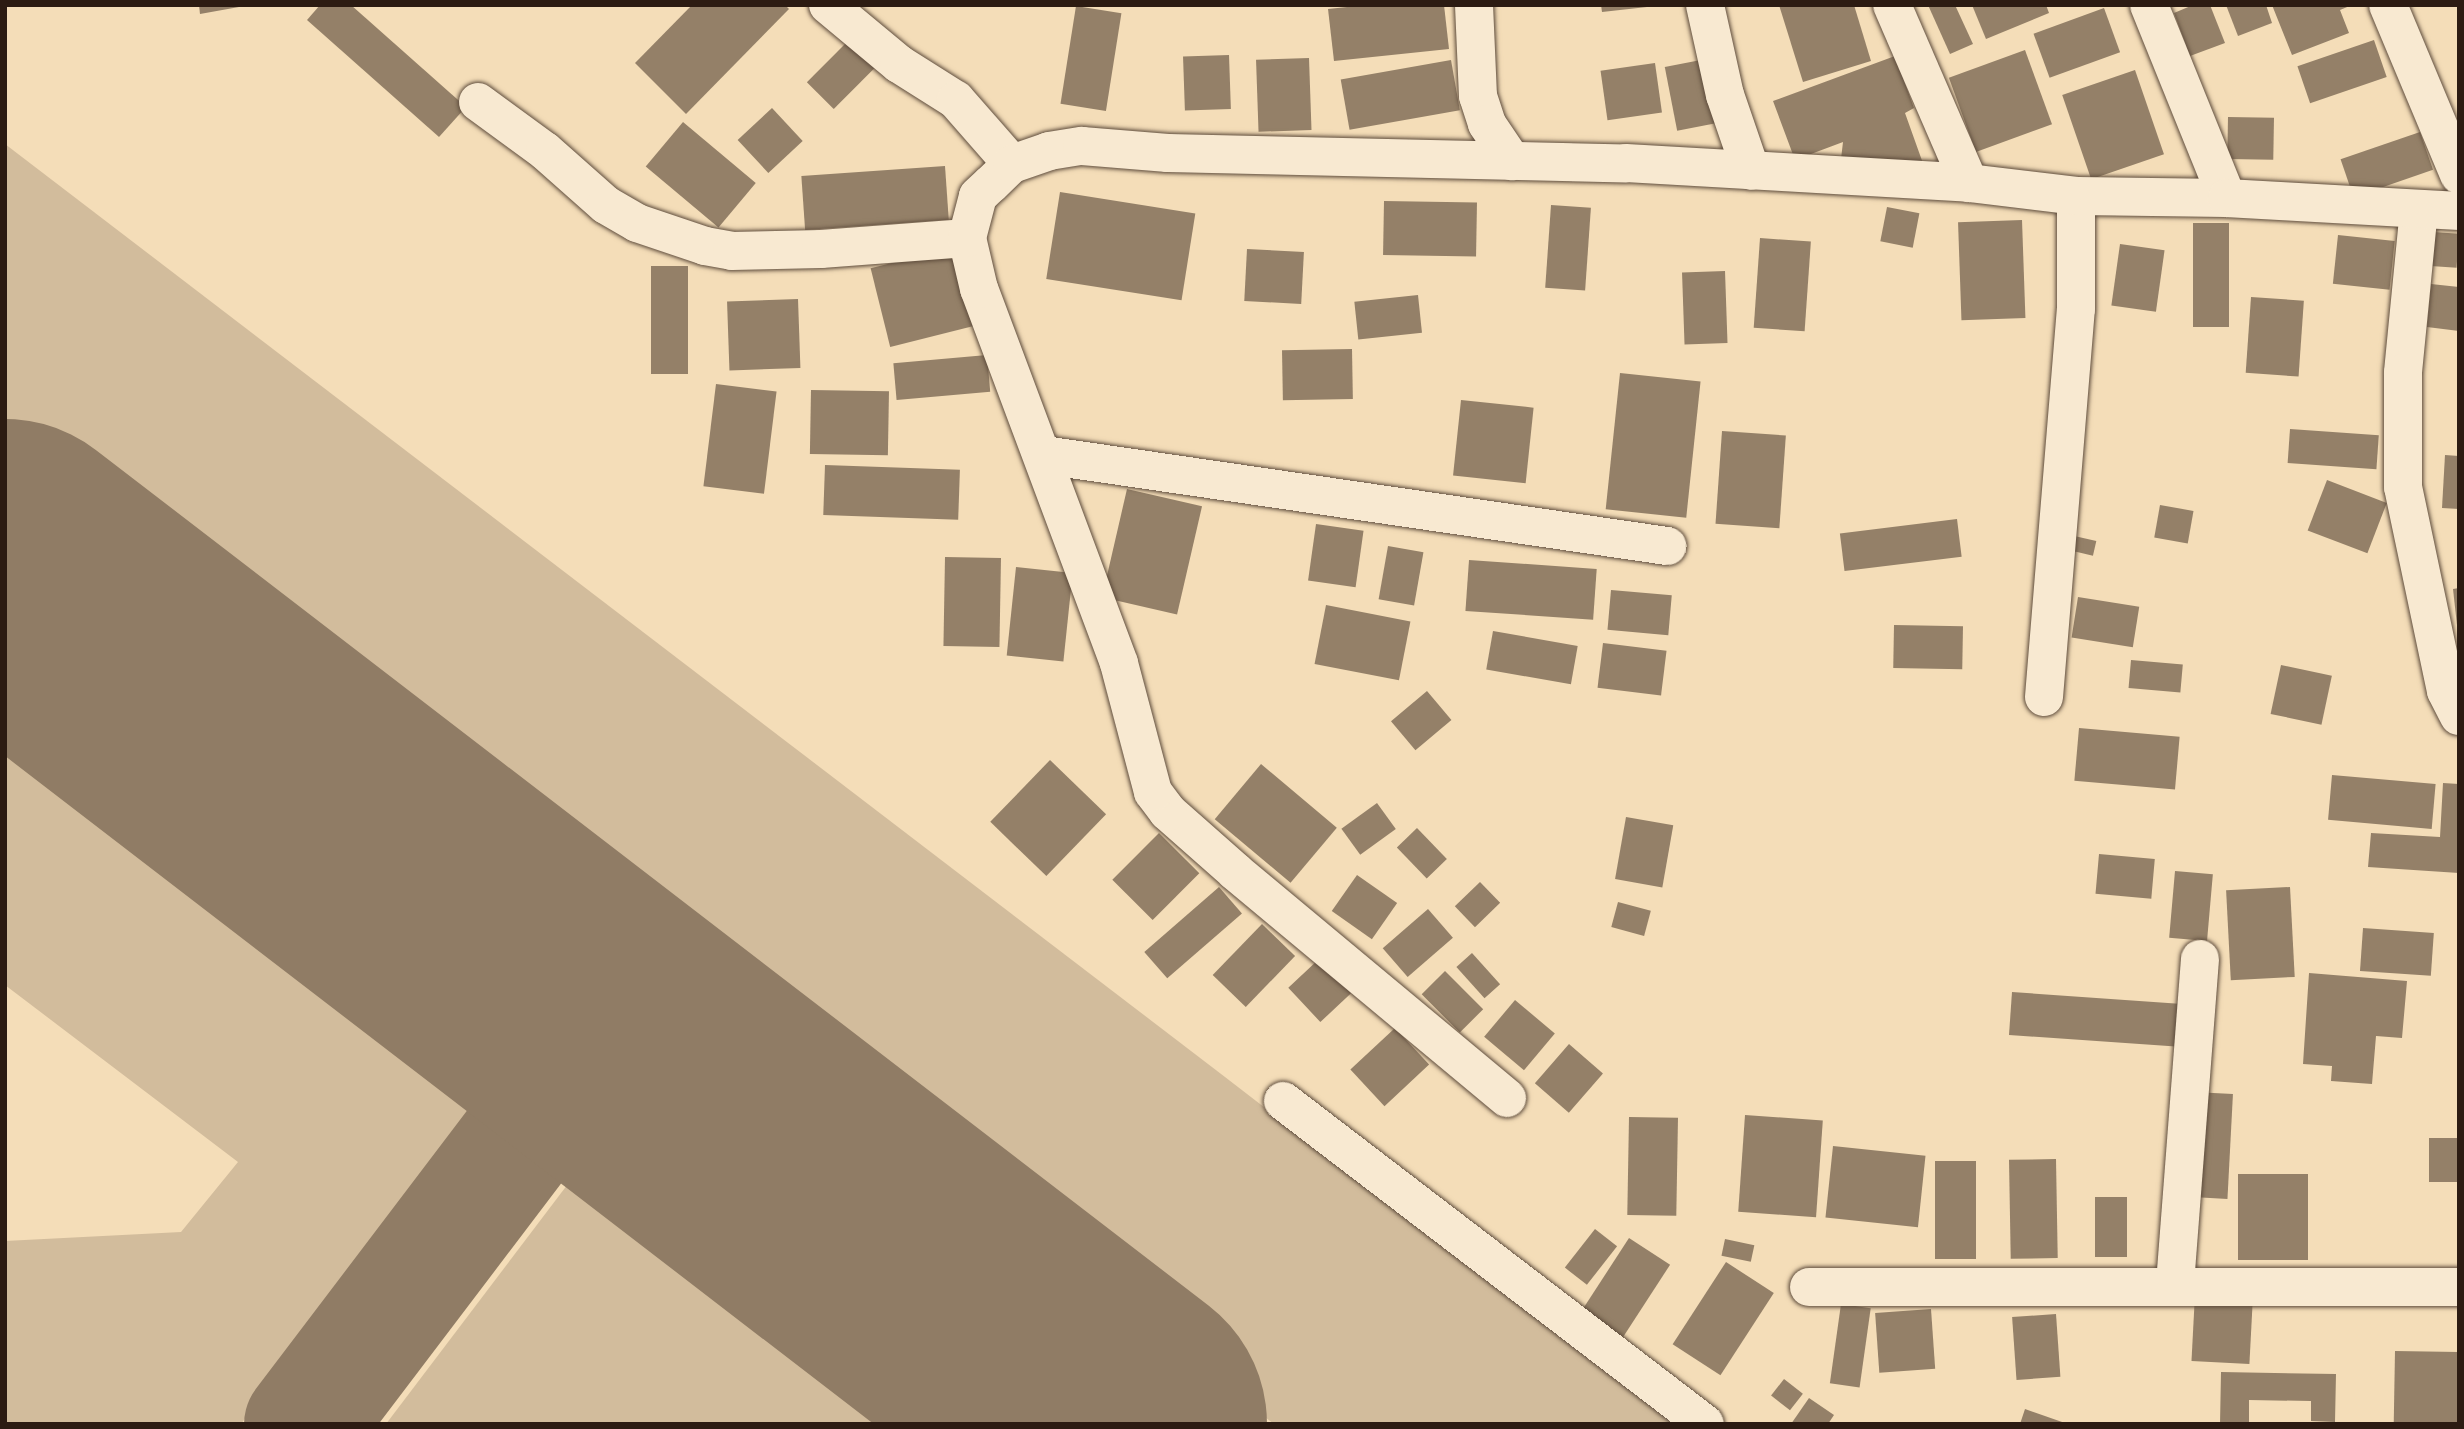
<!DOCTYPE html>
<html>
<head>
<meta charset="utf-8">
<style>
	body { margin:0 }
	#map { position:relative; width:2464px; height:1429px; overflow:hidden; background:#f4ddb8; font-family:"Old Standard TT",serif }
	div>[style] { position:absolute }
	[style*='--x'] { left:calc(var(--x)*1px); top:calc(var(--y)*1px); width:calc(var(--w)*1px); rotate:calc(var(--a)*1deg) }
	.green>* { inset:0; background:#d2bc9c }
	.taxiway>* { height:119px; margin:-59.5px; padding:0 59.5px; transform-origin:59.5px; border-radius:59.5px; background:#907c65 }
	.runway>* { height:298px; margin:-149px; padding:0 149px; transform-origin:149px; border-radius:149px; background:#907c65 }
	.building>* { inset:0; background:#948068; transform-origin:0 0 }
	.roads { filter:drop-shadow(0 0 2px #5e4c3c) drop-shadow(0 0 2px #5e4c3c) }
	.minor>* { height:38px; margin:-19px; padding:0 19px; transform-origin:19px; border-radius:19px; background:#f8e9d1 }
	span { translate:-50% -50%; white-space:nowrap; text-align:center; line-height:1.15; -webkit-text-stroke:5px #f8e9d1; paint-order:stroke }
	.frame { position:absolute; inset:0; border:7px solid #2c1b12; pointer-events:none }
</style>
</head>
<body>
<div id="map">
	<div class="green">
		<div style="clip-path:polygon(5px 144px,1225px 1077px,1676px 1424px,1274px 1424px,5px 439px)"></div>
		<div style="clip-path:polygon(5px 686px,508px 1069px,241px 1424px,5px 1424px,5px 1241px,181px 1232px,238px 1162px,5px 985px)"></div>
		<div style="clip-path:polygon(599px 1143px,961px 1424px,386px 1424px)"></div>
	</div>
	<div class="taxiway">
		<div style="--x:303;--y:1424;--w:497;--a:-52.8"></div>
	</div>
	<div class="runway">
		<div style="--x:5;--y:568;--w:1404;--a:37.56"></div>
	</div>
	<div class="building">
		<div style="clip-path:polygon(199px 5px,239px 5px,239px 7px,200px 14px)"></div>
		<div style="clip-path:polygon(320px 5px,351px 5px,466px 107px,439px 137px,307px 20px)"></div>
		<div style="clip-path:polygon(692px 5px,785px 5px,789px 9px,686px 114px,635px 63px)"></div>
		<div style="clip-path:polygon(1366px 5px,1444px 5px,1449px 49px,1334px 61px,1328px 9px)"></div>
		<div style="clip-path:polygon(1601px 5px,1647px 5px,1647px 7px,1602px 12px)"></div>
		<div style="clip-path:polygon(1779px 5px,1854px 5px,1871px 61px,1803px 82px)"></div>
		<div style="clip-path:polygon(1928px 5px,1955px 5px,1973px 44px,1950px 54px)"></div>
		<div style="clip-path:polygon(1972px 5px,2046px 5px,2049px 13px,1986px 39px)"></div>
		<div style="clip-path:polygon(2193px 5px,2210px 5px,2225px 43px,2190px 56px,2174px 13px)"></div>
		<div style="clip-path:polygon(2226px 5px,2266px 5px,2272px 23px,2238px 36px)"></div>
		<div style="clip-path:polygon(2272px 5px,2352px 5px,2340px 10px,2349px 33px,2292px 55px)"></div>
		<div style="left:1076px;top:6px;width:46px;height:99px;rotate:9deg"></div>
		<div style="left:2104px;top:8px;width:47px;height:75px;rotate:70deg"></div>
		<div style="left:850px;top:39px;width:38px;height:61px;rotate:45deg"></div>
		<div style="left:2374px;top:40px;width:39px;height:81px;rotate:71deg"></div>
		<div style="left:2025px;top:50px;width:79px;height:81px;rotate:70deg"></div>
		<div style="left:1229px;top:55px;width:54px;height:46px;rotate:88deg"></div>
		<div style="clip-path:polygon(1895px 56px,1914px 108px,1905px 113px,1925px 169px,1841px 159px,1843px 142px,1795px 160px,1773px 101px)"></div>
		<div style="left:1309px;top:58px;width:72px;height:53px;rotate:88deg"></div>
		<div style="left:1706px;top:59px;width:65px;height:42px;rotate:79deg"></div>
		<div style="left:1451px;top:60px;width:51px;height:112px;rotate:80deg"></div>
		<div style="left:1655px;top:63px;width:50px;height:55px;rotate:82deg"></div>
		<div style="left:2135px;top:70px;width:89px;height:77px;rotate:71deg"></div>
		<div style="left:772px;top:108px;width:45px;height:47px;rotate:47deg"></div>
		<div style="left:2228px;top:117px;width:46px;height:42px;rotate:1deg"></div>
		<div style="left:683px;top:122px;width:95px;height:58px;rotate:40deg"></div>
		<div style="left:2420px;top:132px;width:40px;height:84px;rotate:71deg"></div>
		<div style="left:945px;top:166px;width:54px;height:144px;rotate:86deg"></div>
		<div style="left:1060px;top:192px;width:137px;height:88px;rotate:9deg"></div>
		<div style="left:1384px;top:201px;width:93px;height:54px;rotate:1deg"></div>
		<div style="left:1551px;top:205px;width:40px;height:83px;rotate:4deg"></div>
		<div style="left:1887px;top:207px;width:33px;height:35px;rotate:11deg"></div>
		<div style="left:2022px;top:220px;width:98px;height:64px;rotate:88deg"></div>
		<div style="left:2193px;top:223px;width:36px;height:104px"></div>
		<div style="left:2433px;top:232px;width:26px;height:34px;rotate:4deg"></div>
		<div style="left:2338px;top:235px;width:57px;height:49px;rotate:6deg"></div>
		<div style="left:1760px;top:238px;width:51px;height:90px;rotate:4deg"></div>
		<div style="left:2120px;top:244px;width:45px;height:62px;rotate:8deg"></div>
		<div style="left:956px;top:247px;width:81px;height:88px;rotate:76deg"></div>
		<div style="left:1247px;top:249px;width:57px;height:52px;rotate:3deg"></div>
		<div style="left:651px;top:266px;width:37px;height:108px"></div>
		<div style="left:1725px;top:271px;width:72px;height:43px;rotate:88deg"></div>
		<div style="clip-path:polygon(2431px 284px,2459px 287px,2459px 331px,2427px 327px)"></div>
		<div style="left:1418px;top:295px;width:38px;height:64px;rotate:84deg"></div>
		<div style="left:2251px;top:297px;width:53px;height:76px;rotate:4deg"></div>
		<div style="left:798px;top:299px;width:69px;height:71px;rotate:88deg"></div>
		<div style="left:1352px;top:349px;width:50px;height:70px;rotate:89deg"></div>
		<div style="left:987px;top:355px;width:37px;height:94px;rotate:85deg"></div>
		<div style="left:1620px;top:373px;width:81px;height:137px;rotate:6deg"></div>
		<div style="left:716px;top:384px;width:61px;height:103px;rotate:7deg"></div>
		<div style="left:811px;top:390px;width:78px;height:64px;rotate:1deg"></div>
		<div style="left:1461px;top:400px;width:73px;height:76px;rotate:6deg"></div>
		<div style="left:2290px;top:429px;width:89px;height:34px;rotate:4deg"></div>
		<div style="left:1722px;top:431px;width:64px;height:93px;rotate:4deg"></div>
		<div style="clip-path:polygon(2445px 455px,2459px 456px,2459px 509px,2442px 508px)"></div>
		<div style="left:825px;top:465px;width:135px;height:50px;rotate:2deg"></div>
		<div style="left:2327px;top:480px;width:64px;height:54px;rotate:21deg"></div>
		<div style="left:1127px;top:489px;width:77px;height:111px;rotate:13deg"></div>
		<div style="left:2160px;top:505px;width:34px;height:33px;rotate:10deg"></div>
		<div style="left:1957px;top:519px;width:38px;height:118px;rotate:83deg"></div>
		<div style="left:1316px;top:524px;width:48px;height:57px;rotate:8deg"></div>
		<div style="left:2070px;top:535px;width:27px;height:15px;rotate:13deg"></div>
		<div style="left:1388px;top:546px;width:36px;height:54px;rotate:10deg"></div>
		<div style="left:945px;top:557px;width:56px;height:89px;rotate:1deg"></div>
		<div style="left:1469px;top:560px;width:128px;height:51px;rotate:4deg"></div>
		<div style="left:1016px;top:567px;width:57px;height:89px;rotate:6deg"></div>
		<div style="clip-path:polygon(2459px 588px,2459px 625px,2457px 625px,2453px 589px)"></div>
		<div style="left:1611px;top:590px;width:61px;height:40px;rotate:5deg"></div>
		<div style="left:2078px;top:597px;width:62px;height:41px;rotate:9deg"></div>
		<div style="left:1326px;top:605px;width:86px;height:60px;rotate:11deg"></div>
		<div style="left:1894px;top:625px;width:69px;height:43px;rotate:1deg"></div>
		<div style="left:1493px;top:631px;width:86px;height:39px;rotate:10deg"></div>
		<div style="left:1603px;top:643px;width:64px;height:45px;rotate:7deg"></div>
		<div style="left:2131px;top:660px;width:52px;height:28px;rotate:5deg"></div>
		<div style="left:2281px;top:665px;width:52px;height:50px;rotate:12deg"></div>
		<div style="left:1427px;top:691px;width:38px;height:47px;rotate:50deg"></div>
		<div style="left:2079px;top:728px;width:101px;height:53px;rotate:5deg"></div>
		<div style="left:1050px;top:760px;width:78px;height:86px;rotate:44deg"></div>
		<div style="left:1261px;top:764px;width:99px;height:72px;rotate:40deg"></div>
		<div style="left:2332px;top:775px;width:104px;height:45px;rotate:5deg"></div>
		<div style="clip-path:polygon(2443px 783px,2459px 784px,2459px 873px,2368px 867px,2371px 833px,2440px 837px)"></div>
		<div style="left:1377px;top:803px;width:32px;height:44px;rotate:54deg"></div>
		<div style="left:1626px;top:817px;width:48px;height:63px;rotate:10deg"></div>
		<div style="left:1417px;top:828px;width:43px;height:28px;rotate:46deg"></div>
		<div style="left:1159px;top:833px;width:57px;height:66px;rotate:45deg"></div>
		<div style="left:2099px;top:854px;width:56px;height:40px;rotate:5deg"></div>
		<div style="left:2175px;top:871px;width:38px;height:67px;rotate:5deg"></div>
		<div style="left:1357px;top:875px;width:49px;height:44px;rotate:35deg"></div>
		<div style="left:1480px;top:882px;width:29px;height:35px;rotate:46deg"></div>
		<div style="left:1219px;top:887px;width:35px;height:99px;rotate:49deg"></div>
		<div style="left:2290px;top:887px;width:90px;height:64px;rotate:87deg"></div>
		<div style="left:1618px;top:902px;width:34px;height:26px;rotate:15deg"></div>
		<div style="left:1428px;top:909px;width:38px;height:60px;rotate:49deg"></div>
		<div style="left:1262px;top:924px;width:46px;height:71px;rotate:44deg"></div>
		<div style="left:2363px;top:928px;width:71px;height:43px;rotate:4deg"></div>
		<div style="left:1472px;top:953px;width:42px;height:21px;rotate:48deg"></div>
		<div style="left:1319px;top:959px;width:47px;height:42px;rotate:47deg"></div>
		<div style="left:1445px;top:971px;width:54px;height:33px;rotate:45deg"></div>
		<div style="clip-path:polygon(2309px 973px,2407px 981px,2402px 1038px,2376px 1036px,2372px 1084px,2331px 1081px,2332px 1066px,2303px 1064px)"></div>
		<div style="left:2012px;top:992px;width:167px;height:43px;rotate:4deg"></div>
		<div style="left:1515px;top:1000px;width:52px;height:48px;rotate:40deg"></div>
		<div style="left:1395px;top:1028px;width:50px;height:61px;rotate:47deg"></div>
		<div style="left:1569px;top:1044px;width:45px;height:52px;rotate:41deg"></div>
		<div style="left:2194px;top:1092px;width:39px;height:105px;rotate:3deg"></div>
		<div style="left:1745px;top:1115px;width:78px;height:97px;rotate:4deg"></div>
		<div style="left:1629px;top:1117px;width:49px;height:98px;rotate:1deg"></div>
		<div style="left:2429px;top:1138px;width:30px;height:44px"></div>
		<div style="left:1833px;top:1146px;width:93px;height:72px;rotate:6deg"></div>
		<div style="left:2056px;top:1159px;width:99px;height:47px;rotate:89deg"></div>
		<div style="left:1935px;top:1161px;width:41px;height:98px"></div>
		<div style="left:2238px;top:1174px;width:70px;height:86px"></div>
		<div style="left:2095px;top:1197px;width:32px;height:60px"></div>
		<div style="left:1595px;top:1229px;width:28px;height:49px;rotate:38deg"></div>
		<div style="left:1629px;top:1238px;width:49px;height:94px;rotate:33deg"></div>
		<div style="left:1725px;top:1239px;width:30px;height:17px;rotate:12deg"></div>
		<div style="left:1726px;top:1262px;width:57px;height:98px;rotate:33deg"></div>
		<div style="left:2195px;top:1294px;width:58px;height:67px;rotate:3deg"></div>
		<div style="left:1841px;top:1304px;width:30px;height:80px;rotate:8deg"></div>
		<div style="left:1931px;top:1309px;width:60px;height:56px;rotate:86deg"></div>
		<div style="left:2056px;top:1314px;width:63px;height:44px;rotate:86deg"></div>
		<div style="left:2395px;top:1351px;width:64px;height:73px;rotate:1deg"></div>
		<div style="clip-path:polygon(2221px 1372px,2336px 1374px,2335px 1422px,2311px 1421px,2311px 1401px,2249px 1400px,2249px 1424px,2220px 1424px)"></div>
		<div style="left:1784px;top:1379px;width:24px;height:21px;rotate:38deg"></div>
		<div style="clip-path:polygon(1809px 1398px,1834px 1415px,1828px 1424px,1791px 1424px)"></div>
		<div style="clip-path:polygon(2025px 1409px,2065px 1423px,2065px 1424px,2020px 1424px)"></div>
	</div>
	<div class="roads">
		<div class="minor">
			<div style="--x:828;--y:5;--w:92;--a:39.7"></div>
			<div style="--x:899;--y:64;--w:67;--a:32.3"></div>
			<div style="--x:956;--y:100;--w:85;--a:48.8"></div>
			<div style="--x:1474;--y:5;--w:91;--a:87.5"></div>
			<div style="--x:1478;--y:96;--w:29;--a:72"></div>
			<div style="--x:1487;--y:124;--w:45;--a:56"></div>
			<div style="--x:1705;--y:5;--w:92;--a:77.5"></div>
			<div style="--x:1725;--y:95;--w:80;--a:71.1"></div>
			<div style="--x:1892;--y:5;--w:194;--a:66.6"></div>
			<div style="--x:2149;--y:5;--w:208;--a:68"></div>
			<div style="--x:2388;--y:5;--w:184;--a:67.3"></div>
			<div style="--x:478;--y:102;--w:83;--a:36.2"></div>
			<div style="--x:545;--y:151;--w:81;--a:41.5"></div>
			<div style="--x:606;--y:205;--w:36;--a:30"></div>
			<div style="--x:637;--y:223;--w:72;--a:18.7"></div>
			<div style="--x:705;--y:246;--w:27;--a:10"></div>
			<div style="--x:732;--y:251;--w:89;--a:-1.3"></div>
			<div style="--x:821;--y:249;--w:146;--a:-4.3"></div>
			<div style="--x:2419;--y:209;--w:165;--a:95.6"></div>
			<div style="--x:2403;--y:373;--w:114;--a:90"></div>
			<div style="--x:2403;--y:487;--w:208;--a:78.1"></div>
			<div style="--x:2446;--y:691;--w:28;--a:63"></div>
			<div style="--x:1044;--y:455;--w:630;--a:8.31"></div>
			<div style="--x:2044;--y:697;--w:389;--a:-85.3"></div>
			<div style="--x:2076;--y:309;--w:113;--a:-90"></div>
			<div style="--x:1507;--y:1098;--w:353;--a:-140.2"></div>
			<div style="--x:1236;--y:872;--w:91;--a:-138.6"></div>
			<div style="--x:1168;--y:812;--w:25;--a:-127"></div>
			<div style="--x:1153;--y:792;--w:133;--a:-104.8"></div>
			<div style="--x:1119;--y:663;--w:399;--a:-110.5"></div>
			<div style="--x:979;--y:289;--w:52;--a:-103.2"></div>
			<div style="--x:967;--y:238;--w:43;--a:-75.3"></div>
			<div style="--x:978;--y:196;--w:18;--a:-43"></div>
			<div style="--x:991;--y:184;--w:29;--a:-44"></div>
			<div style="--x:1012;--y:164;--w:39;--a:-19"></div>
			<div style="--x:1049;--y:151;--w:33;--a:-9"></div>
			<div style="--x:1082;--y:146;--w:86;--a:4.7"></div>
			<div style="--x:1168;--y:153;--w:458;--a:1.3"></div>
			<div style="--x:1626;--y:163;--w:344;--a:3.3"></div>
			<div style="--x:1969;--y:183;--w:108;--a:6.9"></div>
			<div style="--x:2076;--y:196;--w:151;--a:0.8"></div>
			<div style="--x:2227;--y:198;--w:232;--a:3.2"></div>
			<div style="--x:1283;--y:1101;--w:531;--a:37.43"></div>
			<div style="--x:2175;--y:1284;--w:326;--a:-85.6"></div>
			<div style="--x:1809;--y:1287;--w:650;--a:0"></div>
		</div>
	</div>
	<div class="frame"></div>
</div>
</body>
</html>
